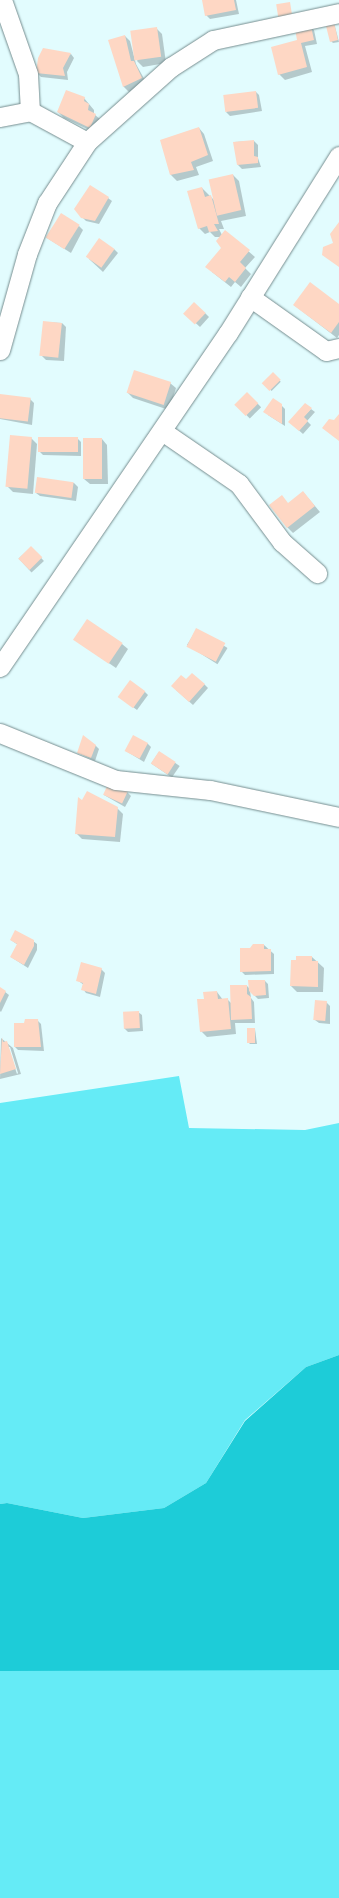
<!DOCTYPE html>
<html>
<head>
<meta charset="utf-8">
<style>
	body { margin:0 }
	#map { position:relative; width:339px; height:1898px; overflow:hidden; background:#e2fcfe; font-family:"Open Sans",sans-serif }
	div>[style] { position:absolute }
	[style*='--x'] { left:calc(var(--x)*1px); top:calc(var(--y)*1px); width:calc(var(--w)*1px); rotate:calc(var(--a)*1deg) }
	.green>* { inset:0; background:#65ebf6; transform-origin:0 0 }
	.forest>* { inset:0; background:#1dccd8 }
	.shadow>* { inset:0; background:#0003; transform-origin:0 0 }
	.building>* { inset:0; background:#fed7c4; transform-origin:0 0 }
	.roads { filter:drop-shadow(0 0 1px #768d8f) drop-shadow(0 0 1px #768d8f) }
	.minor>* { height:19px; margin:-9.5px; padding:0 9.5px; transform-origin:9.5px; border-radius:9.5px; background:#fff }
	span { translate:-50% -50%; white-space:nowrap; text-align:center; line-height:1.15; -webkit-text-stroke:3px #e2fcfe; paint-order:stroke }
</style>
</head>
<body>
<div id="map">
	<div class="green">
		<div style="clip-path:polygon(179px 1076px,189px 1128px,305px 1130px,339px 1123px,339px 1355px,306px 1367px,245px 1420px,206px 1483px,164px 1508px,83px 1518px,7px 1503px,0 1504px,0 1103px)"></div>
		<div style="left:339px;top:1670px;width:228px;height:339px;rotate:90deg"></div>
	</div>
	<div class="forest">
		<div style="clip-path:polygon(339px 1355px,339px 1670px,0 1671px,0 1504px,7px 1503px,83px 1518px,164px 1508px,206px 1483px,245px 1421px,306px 1367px)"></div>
	</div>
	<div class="shadow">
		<div style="clip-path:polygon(203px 0,236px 0,239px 14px,210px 19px,206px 15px)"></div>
		<div style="clip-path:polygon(334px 23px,339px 42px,333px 43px,331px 41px)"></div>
		<div style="clip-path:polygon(310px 27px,314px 30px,317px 44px,305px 46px,312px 72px,285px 80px,279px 74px,298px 40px)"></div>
		<div style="clip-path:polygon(156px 28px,162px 34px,166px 63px,143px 67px,137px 61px)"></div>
		<div style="clip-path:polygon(125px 36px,130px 41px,136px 64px,147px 84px,129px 92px,123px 86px)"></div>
		<div style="clip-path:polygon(71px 54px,74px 58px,67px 72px,68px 80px,41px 77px,37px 73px)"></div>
		<div style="clip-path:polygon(256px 92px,259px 95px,262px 111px,230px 116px,226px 112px)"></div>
		<div style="clip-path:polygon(84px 98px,94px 110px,94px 114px,101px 120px,96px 133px,64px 118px,58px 112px)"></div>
		<div style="clip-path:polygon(199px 128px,204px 134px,213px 161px,196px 167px,199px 175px,177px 181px,171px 175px,161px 141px)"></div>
		<div style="clip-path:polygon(254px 141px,258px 145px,258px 158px,261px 167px,242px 169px,238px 165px,234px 142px)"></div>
		<div style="clip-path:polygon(233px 175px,239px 181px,246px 216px,221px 221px,224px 229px,219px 229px,222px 235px,225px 231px,255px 257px,245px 268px,251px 274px,241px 287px,235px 282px,231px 287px,212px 272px,222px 248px,221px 237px,215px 237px,210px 232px,205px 234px,199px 228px,202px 188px,215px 201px)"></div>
		<div style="clip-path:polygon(108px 198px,112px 201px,99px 224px,86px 221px,82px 217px)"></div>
		<div style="clip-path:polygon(79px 226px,83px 230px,71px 253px,47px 238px)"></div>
		<div style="clip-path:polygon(114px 249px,118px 253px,103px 272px,89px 259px)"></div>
		<div style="clip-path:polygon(294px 305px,339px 305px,339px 335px,337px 338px)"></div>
		<div style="clip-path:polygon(205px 313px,209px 317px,200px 327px,189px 317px)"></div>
		<div style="clip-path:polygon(44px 322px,62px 323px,66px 327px,64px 361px,46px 360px,42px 356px)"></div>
		<div style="left:273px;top:374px;width:11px;height:13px;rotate:45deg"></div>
		<div style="clip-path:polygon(170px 383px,176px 388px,169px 410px,133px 398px,128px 393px)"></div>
		<div style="left:247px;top:393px;width:20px;height:16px;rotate:45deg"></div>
		<div style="clip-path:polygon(30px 399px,34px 403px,32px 425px,0 419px,0 406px)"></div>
		<div style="clip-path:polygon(281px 405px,285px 409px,285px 426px,268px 415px)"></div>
		<div style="clip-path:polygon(311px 409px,315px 412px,307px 421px,311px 425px,303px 434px,294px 426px)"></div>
		<div style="clip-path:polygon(31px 438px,37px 444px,33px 494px,13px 492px,7px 486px)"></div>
		<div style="clip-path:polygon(77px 438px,81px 442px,81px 456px,43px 455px,39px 451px)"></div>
		<div style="clip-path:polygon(102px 439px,107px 445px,108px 484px,90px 484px,84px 479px)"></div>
		<div style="clip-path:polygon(38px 479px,74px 483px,78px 487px,76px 501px,40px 496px,36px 493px)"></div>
		<div style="clip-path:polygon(303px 492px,320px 512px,293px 533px,287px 527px,288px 504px)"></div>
		<div style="left:31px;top:547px;width:19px;height:17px;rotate:47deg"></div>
		<div style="left:197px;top:629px;width:36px;height:19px;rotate:32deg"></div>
		<div style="clip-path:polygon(75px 640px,122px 644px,128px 649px,116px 668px)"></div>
		<div style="clip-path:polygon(186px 680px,204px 684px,208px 688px,193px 705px,176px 690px)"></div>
		<div style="clip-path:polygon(144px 691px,148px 695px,137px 710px,119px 697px)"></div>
		<div style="clip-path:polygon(147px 743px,151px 747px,144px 762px,126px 751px)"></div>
		<div style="clip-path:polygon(95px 745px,99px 749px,95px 761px,78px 753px)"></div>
		<div style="left:159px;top:752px;width:25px;height:14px;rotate:34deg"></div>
		<div style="clip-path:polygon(127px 792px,131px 796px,125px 807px,104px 795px)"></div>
		<div style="clip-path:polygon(83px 801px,117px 808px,123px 814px,120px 842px,82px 839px,76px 833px)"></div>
		<div style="clip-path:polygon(11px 940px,33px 941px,37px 944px,37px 950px,28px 968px,11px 957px,18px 945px)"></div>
		<div style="clip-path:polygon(264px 945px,274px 954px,274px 974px,245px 975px,241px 971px,251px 949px)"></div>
		<div style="clip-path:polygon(312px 957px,324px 968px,323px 992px,297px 992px,291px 986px)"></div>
		<div style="clip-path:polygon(101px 969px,105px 973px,100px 997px,86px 993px,83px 989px,84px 985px,77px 980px)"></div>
		<div style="clip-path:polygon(265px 981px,268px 984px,269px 998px,258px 999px,250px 991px,251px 998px,254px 1002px,255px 1023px,235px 1023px,236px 1034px,207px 1037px,201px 1031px,205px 1000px,217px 992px,223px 1000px,227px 999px,231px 1003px,247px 986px,250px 989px)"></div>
		<div style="clip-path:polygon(0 988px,9px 995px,1px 1012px,0 1011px)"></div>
		<div style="clip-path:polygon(326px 1002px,330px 1006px,330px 1024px,319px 1023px,315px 1020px)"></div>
		<div style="clip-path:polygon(138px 1012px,142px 1015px,143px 1031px,128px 1032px,124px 1028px)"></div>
		<div style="clip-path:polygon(37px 1020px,41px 1024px,44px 1051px,18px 1050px,15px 1047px,25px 1024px)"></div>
		<div style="clip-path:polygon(255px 1029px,257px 1044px,250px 1044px,249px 1043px)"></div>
		<div style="clip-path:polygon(evenodd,1px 1038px,13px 1048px,21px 1074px,0 1079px,1px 1038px,8px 1047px,10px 1047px,18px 1073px,17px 1074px,8px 1047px)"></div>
	</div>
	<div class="building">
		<div style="clip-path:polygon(202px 0,234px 0,236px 10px,205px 16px)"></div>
		<div style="left:290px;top:2px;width:13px;height:14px;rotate:81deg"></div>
		<div style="clip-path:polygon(325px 22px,334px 22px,338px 40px,330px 42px)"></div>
		<div style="clip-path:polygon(311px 26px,314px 40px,301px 43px,307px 67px,278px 75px,271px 47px,297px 40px,295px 29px)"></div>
		<div style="left:157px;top:27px;width:30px;height:27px;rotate:82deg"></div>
		<div style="clip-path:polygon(125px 35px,131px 61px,134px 61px,142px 78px,123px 87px,108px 40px)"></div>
		<div style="clip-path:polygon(43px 48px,71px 53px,63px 68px,65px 76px,36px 73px,38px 58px)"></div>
		<div style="clip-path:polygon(66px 90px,85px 97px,84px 101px,89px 104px,88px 110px,96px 114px,90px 128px,57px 112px)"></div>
		<div style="left:256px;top:91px;width:17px;height:33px;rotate:83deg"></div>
		<div style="clip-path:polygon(199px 127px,208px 155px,191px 162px,194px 170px,170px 175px,160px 140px)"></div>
		<div style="clip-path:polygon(254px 140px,254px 156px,258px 157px,258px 163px,237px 165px,233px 142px)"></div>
		<div style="left:233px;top:174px;width:37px;height:25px;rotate:77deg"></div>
		<div style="clip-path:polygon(90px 185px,109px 197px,95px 221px,81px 218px,74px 209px)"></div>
		<div style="clip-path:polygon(202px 187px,205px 197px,211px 195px,219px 224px,214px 224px,218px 231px,209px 232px,207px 226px,198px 229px,187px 191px)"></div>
		<div style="left:61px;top:213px;width:22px;height:29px;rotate:32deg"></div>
		<div style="clip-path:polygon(339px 222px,339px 267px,322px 255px,323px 247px,333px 243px,330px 234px)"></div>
		<div style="clip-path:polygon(225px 230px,250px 250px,240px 262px,246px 268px,235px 282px,229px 277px,225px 282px,205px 267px,221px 248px,216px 241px)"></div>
		<div style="left:99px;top:238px;width:19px;height:23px;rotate:35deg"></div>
		<div style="clip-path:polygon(310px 282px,339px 304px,339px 322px,331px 333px,293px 305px)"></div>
		<div style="left:194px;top:302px;width:16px;height:16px;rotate:43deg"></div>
		<div style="left:43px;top:321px;width:19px;height:35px;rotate:6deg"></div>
		<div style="left:134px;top:370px;width:39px;height:24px;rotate:18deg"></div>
		<div style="left:273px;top:372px;width:11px;height:16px;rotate:45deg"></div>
		<div style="left:247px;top:392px;width:16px;height:18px;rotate:45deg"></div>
		<div style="left:0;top:394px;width:31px;height:24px;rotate:7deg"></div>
		<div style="clip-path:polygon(273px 398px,282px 404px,282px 424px,263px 412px)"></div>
		<div style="clip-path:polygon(305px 403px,312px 408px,304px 417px,308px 421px,299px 431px,288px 422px)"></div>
		<div style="clip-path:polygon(339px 414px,339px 441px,322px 428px,329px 419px,334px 420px)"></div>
		<div style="left:10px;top:435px;width:22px;height:52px;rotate:5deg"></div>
		<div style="left:38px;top:437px;width:40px;height:15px"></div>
		<div style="left:83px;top:438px;width:19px;height:41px"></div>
		<div style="left:37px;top:477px;width:37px;height:16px;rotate:8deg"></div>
		<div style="clip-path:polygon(303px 491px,315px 506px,287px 528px,269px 505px,282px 495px,288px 503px)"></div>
		<div style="left:31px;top:546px;width:16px;height:18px;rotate:45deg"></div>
		<div style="left:87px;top:619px;width:43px;height:25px;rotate:34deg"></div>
		<div style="left:196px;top:628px;width:33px;height:21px;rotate:27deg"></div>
		<div style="clip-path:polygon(192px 673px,205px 684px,189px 702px,171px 686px,181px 675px,186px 679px)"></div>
		<div style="left:130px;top:680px;width:19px;height:21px;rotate:36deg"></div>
		<div style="clip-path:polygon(83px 735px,96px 745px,91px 758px,77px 753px)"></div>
		<div style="left:133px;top:735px;width:17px;height:18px;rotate:28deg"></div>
		<div style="left:159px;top:751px;width:20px;height:15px;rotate:33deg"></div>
		<div style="left:109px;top:782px;width:21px;height:14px;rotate:25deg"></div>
		<div style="clip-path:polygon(87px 791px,118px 807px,115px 837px,75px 834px,78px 797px,82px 800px)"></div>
		<div style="clip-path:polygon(15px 930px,34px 940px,34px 946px,24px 965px,10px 957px,17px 944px,10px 940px)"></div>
		<div style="clip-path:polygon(253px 944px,264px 944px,264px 949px,271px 949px,271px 971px,240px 972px,240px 948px,250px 948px)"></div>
		<div style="clip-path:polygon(296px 956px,312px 956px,312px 961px,318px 961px,318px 987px,290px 986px,291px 960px,296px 960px)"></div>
		<div style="clip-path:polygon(81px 962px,102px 968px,96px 994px,81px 990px,83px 983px,76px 981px)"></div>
		<div style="clip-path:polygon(248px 980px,265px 980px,266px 995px,254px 996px,249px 991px)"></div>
		<div style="clip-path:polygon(230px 985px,247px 985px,247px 994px,251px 997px,252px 1019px,231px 1020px)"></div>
		<div style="clip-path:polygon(0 987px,6px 991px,0 1003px)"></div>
		<div style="clip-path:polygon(217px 991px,218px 999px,228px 998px,231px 1029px,200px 1032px,197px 999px,204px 999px,203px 992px)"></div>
		<div style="left:315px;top:1000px;width:12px;height:20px;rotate:5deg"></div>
		<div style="left:139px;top:1011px;width:17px;height:16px;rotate:87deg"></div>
		<div style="clip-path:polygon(25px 1019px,38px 1019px,41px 1047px,14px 1047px,14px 1023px,24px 1023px)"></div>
		<div style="left:247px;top:1028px;width:8px;height:15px"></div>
		<div style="clip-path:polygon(2px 1037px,3px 1042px,7px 1041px,16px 1069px,0 1074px)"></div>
	</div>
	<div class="roads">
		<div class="minor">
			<div style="--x:2;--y:0;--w:78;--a:70.6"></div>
			<div style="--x:28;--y:74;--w:37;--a:87"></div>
			<div style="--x:0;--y:117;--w:31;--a:-11"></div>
			<div style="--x:30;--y:111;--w:65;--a:28.5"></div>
			<div style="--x:250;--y:297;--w:93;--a:35.4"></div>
			<div style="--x:326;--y:351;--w:13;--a:-13"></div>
			<div style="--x:0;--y:350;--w:100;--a:-74.3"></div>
			<div style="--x:27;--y:254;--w:55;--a:-68.6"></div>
			<div style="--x:47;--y:203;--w:73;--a:-56.7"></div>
			<div style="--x:87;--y:142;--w:113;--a:-41.8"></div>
			<div style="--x:171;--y:67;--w:50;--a:-32.7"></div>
			<div style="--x:213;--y:40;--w:129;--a:-12.1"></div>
			<div style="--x:162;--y:431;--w:93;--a:34.5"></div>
			<div style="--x:239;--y:484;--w:72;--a:53.4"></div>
			<div style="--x:282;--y:542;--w:47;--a:41.5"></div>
			<div style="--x:0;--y:667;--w:404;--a:-55.7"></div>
			<div style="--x:228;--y:333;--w:209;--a:-57.9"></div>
			<div style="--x:0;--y:733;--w:125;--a:22.1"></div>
			<div style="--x:116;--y:780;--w:95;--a:6.1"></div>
			<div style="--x:210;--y:790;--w:132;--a:11.8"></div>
		</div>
	</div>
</div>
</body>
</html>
